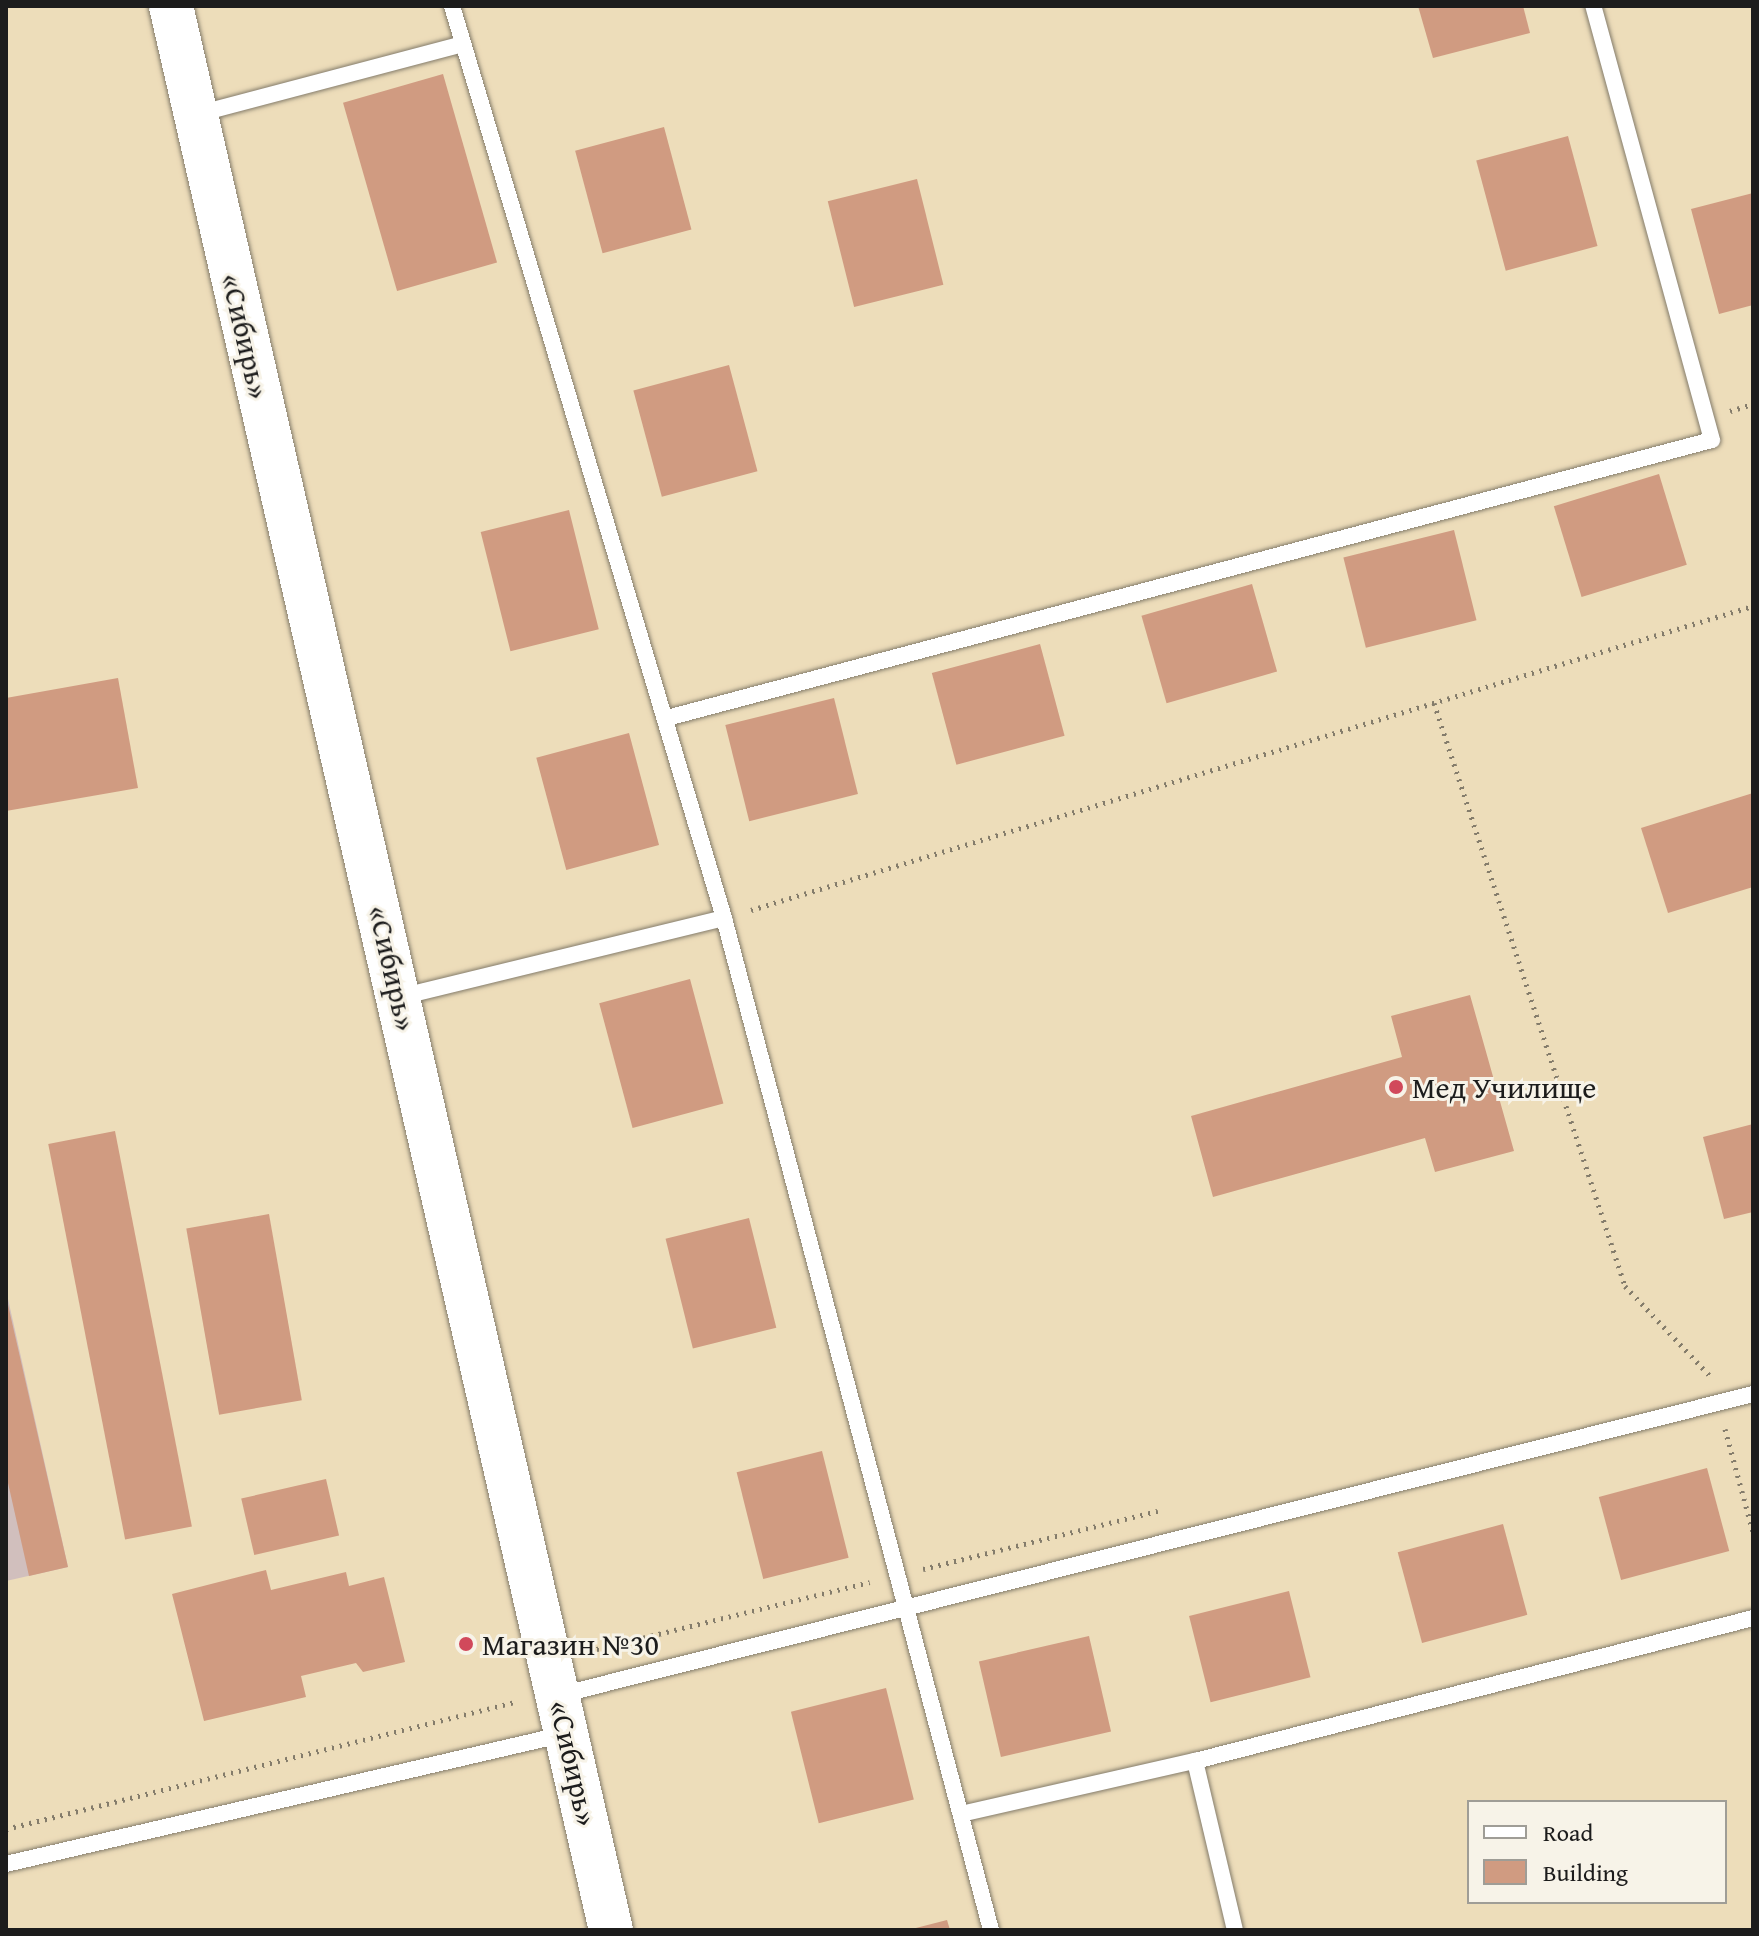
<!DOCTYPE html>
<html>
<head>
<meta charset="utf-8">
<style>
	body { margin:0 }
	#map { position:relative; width:1759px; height:1936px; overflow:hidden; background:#edddba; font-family:"Gentium Book Plus",serif }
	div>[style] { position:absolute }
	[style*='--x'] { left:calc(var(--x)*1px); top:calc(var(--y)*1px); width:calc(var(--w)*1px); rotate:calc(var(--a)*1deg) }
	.industrial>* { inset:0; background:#d1bfbd }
	.building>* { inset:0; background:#d09b81; transform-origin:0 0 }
	.path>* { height:5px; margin-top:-2.5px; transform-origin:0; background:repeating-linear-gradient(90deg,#847c6b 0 2px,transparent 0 8px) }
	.roads { filter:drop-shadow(0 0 2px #847c6b) drop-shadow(0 0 2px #847c6b) }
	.service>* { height:16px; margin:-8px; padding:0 8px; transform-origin:8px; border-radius:8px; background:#fff }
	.primary>* { height:44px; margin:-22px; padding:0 22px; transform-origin:22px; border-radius:22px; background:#fff }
	.dots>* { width:22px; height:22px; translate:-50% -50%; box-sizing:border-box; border:4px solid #f7f3e8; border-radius:50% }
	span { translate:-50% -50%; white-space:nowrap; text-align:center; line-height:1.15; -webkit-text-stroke:6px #f7f3e8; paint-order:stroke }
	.street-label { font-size:30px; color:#1c1c1c }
	.poi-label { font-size:30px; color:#1c1c1c }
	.left { translate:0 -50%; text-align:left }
	.frame { position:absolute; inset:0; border:8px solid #1c1c1c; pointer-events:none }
	.legend { position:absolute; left:1467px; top:1800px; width:260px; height:104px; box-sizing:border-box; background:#f7f3e8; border:2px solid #9f9d96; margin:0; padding:10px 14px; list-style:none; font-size:24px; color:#1c1c1c }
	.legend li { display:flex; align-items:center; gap:16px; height:40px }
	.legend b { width:40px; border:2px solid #9f9d96 }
</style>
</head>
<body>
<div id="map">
	<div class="industrial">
		<div style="clip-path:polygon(6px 1290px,68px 1567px,6px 1581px)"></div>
	</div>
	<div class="building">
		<div style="clip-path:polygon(1418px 6px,1523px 6px,1530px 33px,1433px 58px)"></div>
		<div style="left:443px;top:74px;width:196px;height:104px;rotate:74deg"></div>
		<div style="left:664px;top:127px;width:106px;height:92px;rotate:75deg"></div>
		<div style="left:1568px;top:136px;width:114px;height:95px;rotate:75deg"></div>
		<div style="left:917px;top:179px;width:109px;height:92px;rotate:76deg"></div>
		<div style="clip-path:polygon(1753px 193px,1753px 305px,1719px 314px,1691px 209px)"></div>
		<div style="left:729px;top:365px;width:110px;height:99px;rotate:75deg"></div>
		<div style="left:1659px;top:474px;width:95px;height:110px;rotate:73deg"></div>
		<div style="left:569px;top:510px;width:123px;height:91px;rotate:76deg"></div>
		<div style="left:1454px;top:530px;width:93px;height:114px;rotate:76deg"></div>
		<div style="left:1252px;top:584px;width:91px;height:115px;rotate:74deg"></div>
		<div style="left:1040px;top:644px;width:95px;height:112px;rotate:75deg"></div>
		<div style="clip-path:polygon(118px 678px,138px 788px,6px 811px,6px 698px)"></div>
		<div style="left:834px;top:698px;width:99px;height:112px;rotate:76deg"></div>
		<div style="left:629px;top:733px;width:116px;height:96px;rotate:75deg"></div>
		<div style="clip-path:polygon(1753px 793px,1753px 887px,1668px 913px,1641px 828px)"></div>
		<div style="left:690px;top:979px;width:129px;height:94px;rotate:75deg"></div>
		<div style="clip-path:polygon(1470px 995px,1514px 1151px,1435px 1172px,1425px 1138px,1213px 1197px,1191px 1116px,1402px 1057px,1391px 1016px)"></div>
		<div style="clip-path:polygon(1753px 1124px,1753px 1212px,1724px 1219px,1703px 1137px)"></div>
		<div style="left:115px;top:1131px;width:403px;height:68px;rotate:79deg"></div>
		<div style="left:269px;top:1214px;width:189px;height:84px;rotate:80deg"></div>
		<div style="left:749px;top:1218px;width:113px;height:86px;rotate:76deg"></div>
		<div style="clip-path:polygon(6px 1296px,68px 1567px,29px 1576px,6px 1474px)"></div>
		<div style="left:822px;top:1451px;width:110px;height:88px;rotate:76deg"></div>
		<div style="left:1707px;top:1468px;width:86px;height:112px;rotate:75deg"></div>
		<div style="left:326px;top:1479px;width:58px;height:87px;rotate:77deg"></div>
		<div style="left:1503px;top:1524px;width:94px;height:109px;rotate:75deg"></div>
		<div style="clip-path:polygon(266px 1570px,271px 1590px,346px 1572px,349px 1586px,384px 1577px,405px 1662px,363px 1672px,356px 1663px,301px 1676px,306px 1697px,204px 1721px,172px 1594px)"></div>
		<div style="left:1289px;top:1591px;width:89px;height:103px;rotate:76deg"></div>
		<div style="left:1089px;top:1636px;width:98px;height:113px;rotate:77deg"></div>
		<div style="left:886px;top:1688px;width:115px;height:98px;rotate:76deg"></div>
		<div style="clip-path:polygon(947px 1920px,950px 1930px,912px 1930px,912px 1929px)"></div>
	</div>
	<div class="path">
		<div style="--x:1730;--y:411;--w:24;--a:-17"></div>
		<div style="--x:1434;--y:703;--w:613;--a:71.86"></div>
		<div style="--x:1625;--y:1286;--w:125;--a:46.6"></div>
		<div style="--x:751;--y:910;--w:1047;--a:-16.88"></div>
		<div style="--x:1725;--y:1429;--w:107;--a:74.8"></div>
		<div style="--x:923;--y:1569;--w:242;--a:-13.9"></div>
		<div style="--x:589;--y:1651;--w:289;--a:-13.8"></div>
		<div style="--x:6;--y:1829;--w:525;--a:-14.01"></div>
	</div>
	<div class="roads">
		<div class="service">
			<div style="--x:452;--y:6;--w:952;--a:73.39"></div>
			<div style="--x:198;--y:114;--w:274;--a:-14.8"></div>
			<div style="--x:667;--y:718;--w:1081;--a:-14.9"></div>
			<div style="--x:1712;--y:440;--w:450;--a:-105.3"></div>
			<div style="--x:400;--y:997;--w:333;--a:-13.7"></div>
			<div style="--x:724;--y:918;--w:1047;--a:75.22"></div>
			<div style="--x:560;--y:1695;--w:1230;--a:-14.16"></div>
			<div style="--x:1195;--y:1761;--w:174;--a:76.7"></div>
			<div style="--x:961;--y:1814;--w:240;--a:-12.8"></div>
			<div style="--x:1195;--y:1761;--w:576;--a:-14.37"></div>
			<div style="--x:6;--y:1864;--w:574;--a:-13.09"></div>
		</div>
		<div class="primary">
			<div style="--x:171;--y:6;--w:1974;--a:77.12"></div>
		</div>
	</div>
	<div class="dots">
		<div style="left:1396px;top:1087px;background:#d1495b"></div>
		<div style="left:466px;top:1644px;background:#d1495b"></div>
	</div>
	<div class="street-label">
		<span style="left:246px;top:336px;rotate:77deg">«Сибирь»</span>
		<span style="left:393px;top:968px;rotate:77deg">«Сибирь»</span>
		<span style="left:574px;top:1763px;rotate:77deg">«Сибирь»</span>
	</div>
	<div class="poi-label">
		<span class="left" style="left:1412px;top:1087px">Мед Училище</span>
		<span class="left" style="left:482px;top:1644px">Магазин №30</span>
	</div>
	<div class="frame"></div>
	<ul class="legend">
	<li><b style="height:10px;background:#fff"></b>Road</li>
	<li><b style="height:22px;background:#d09b81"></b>Building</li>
	</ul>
</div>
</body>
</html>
